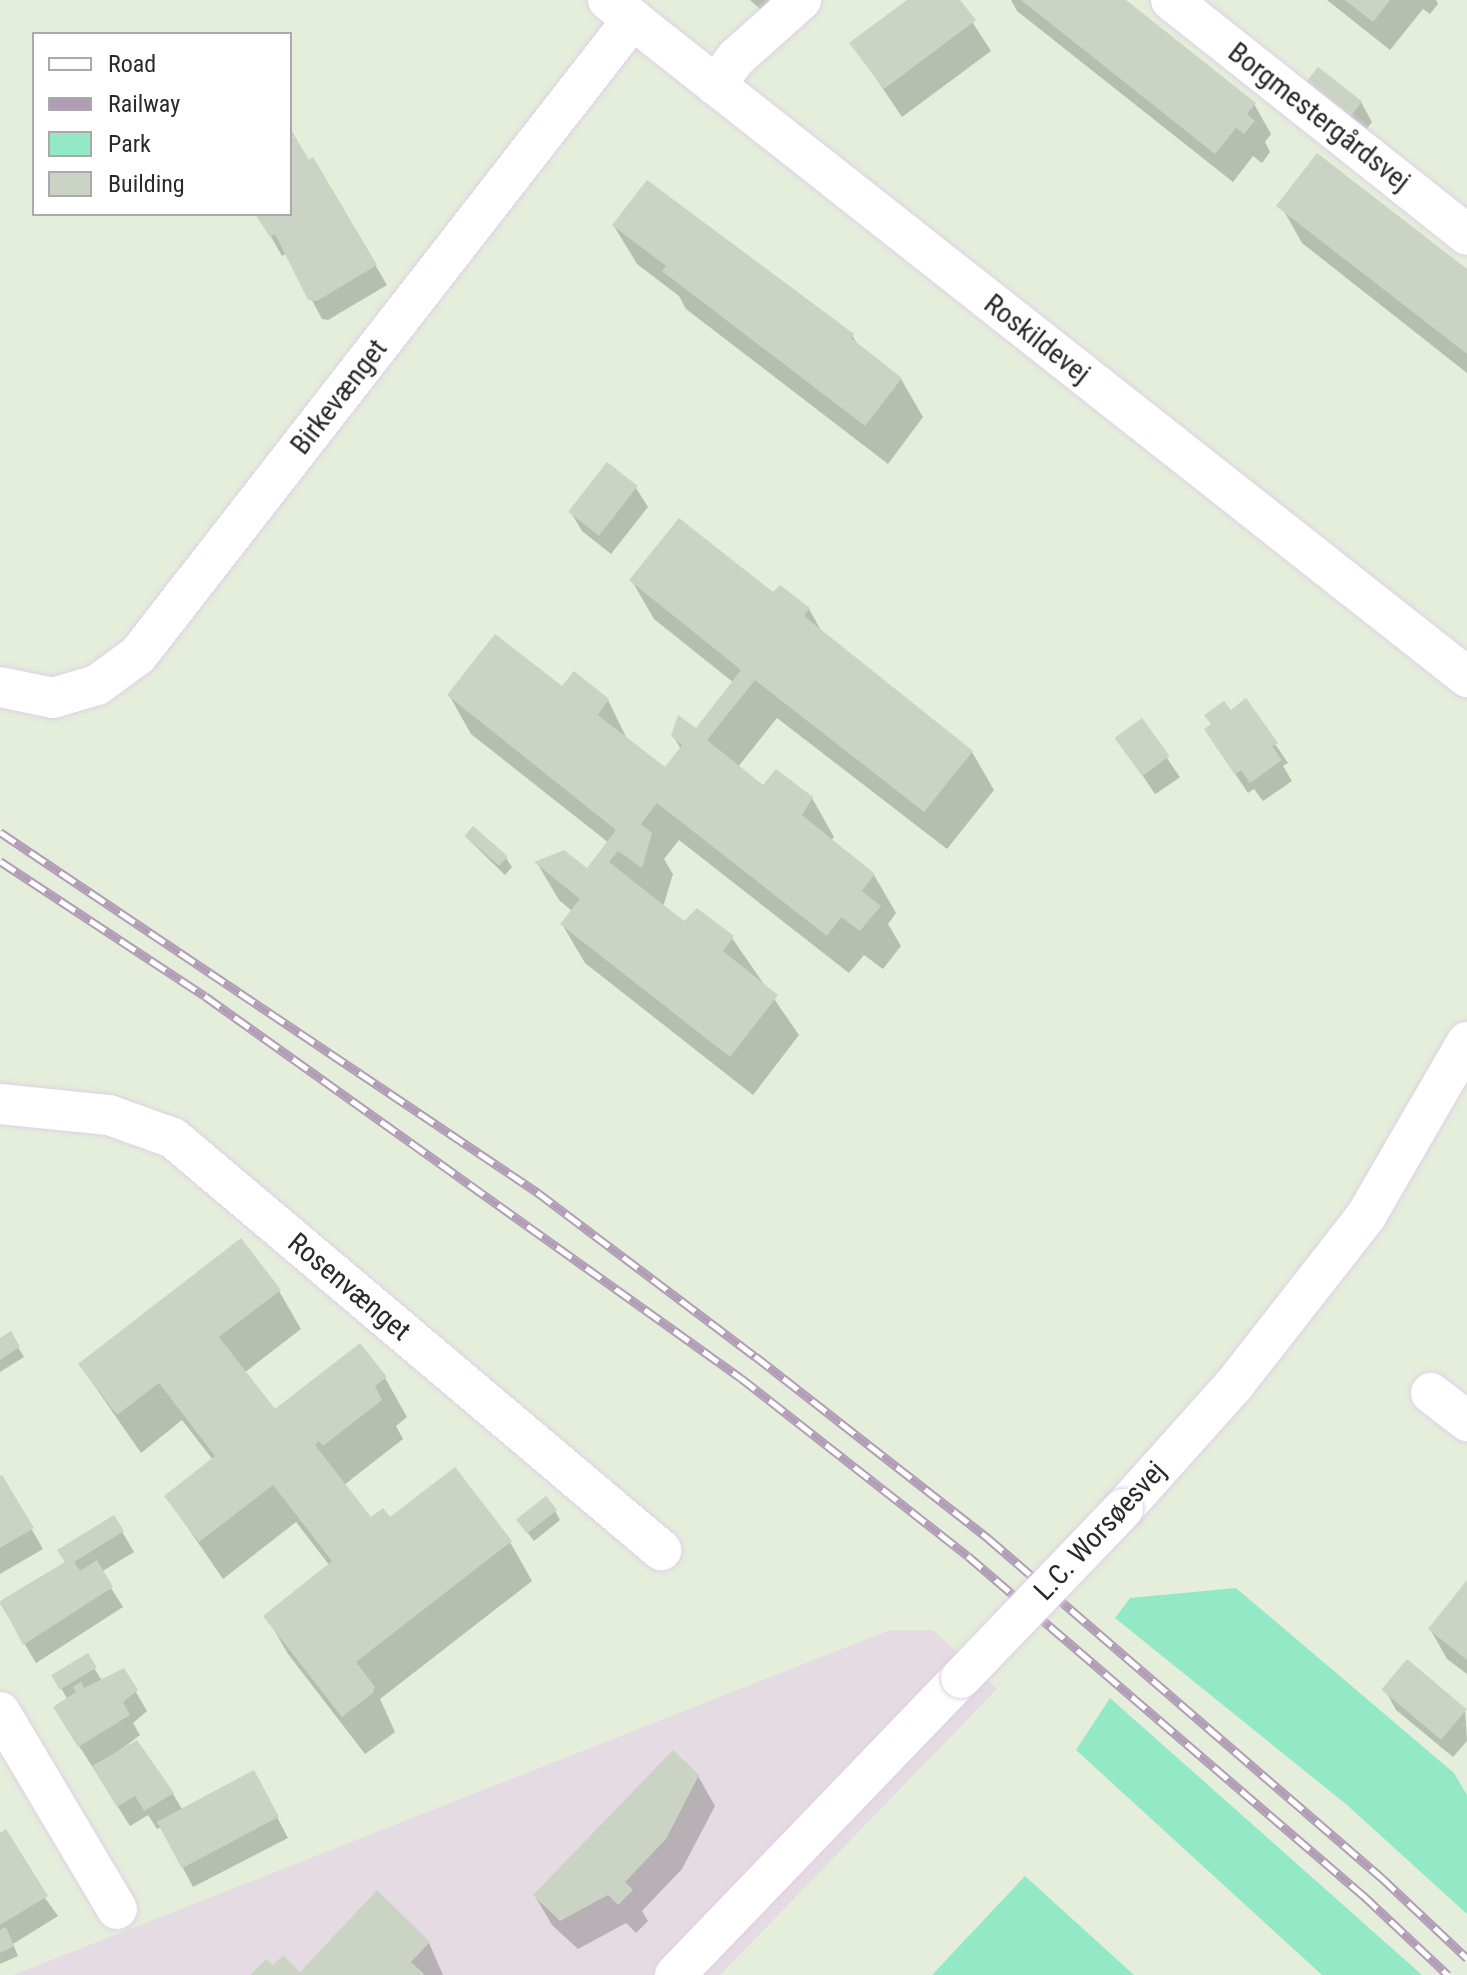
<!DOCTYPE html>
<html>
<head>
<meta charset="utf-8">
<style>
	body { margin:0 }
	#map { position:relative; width:1467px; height:1975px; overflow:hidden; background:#e4eedb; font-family:"Roboto Condensed",sans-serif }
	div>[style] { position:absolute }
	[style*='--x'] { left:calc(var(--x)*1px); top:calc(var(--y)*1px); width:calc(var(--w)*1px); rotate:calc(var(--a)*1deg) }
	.industrial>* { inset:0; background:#e5dce3 }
	.green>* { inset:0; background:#93e9c5 }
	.shadow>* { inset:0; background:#0003; transform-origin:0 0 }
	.building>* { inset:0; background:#cad3c4; transform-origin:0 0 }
	.roads { filter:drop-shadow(0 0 2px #dfd0e4) drop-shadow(0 0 2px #dfd0e4) }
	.minor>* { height:40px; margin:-20px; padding:0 20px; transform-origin:20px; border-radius:20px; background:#fff }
	.rail>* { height:9px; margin-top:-4.5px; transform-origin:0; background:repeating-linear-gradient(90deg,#fff 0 18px,#b19db6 0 36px); box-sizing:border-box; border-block:2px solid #b19db6 }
	.bridges { filter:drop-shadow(0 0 2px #dfd0e4) drop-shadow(0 0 2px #dfd0e4) }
	.minor-bridge>* { height:40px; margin:-20px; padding:0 20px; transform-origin:20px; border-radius:20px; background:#fff }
	span { translate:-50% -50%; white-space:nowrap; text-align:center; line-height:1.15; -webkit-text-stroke:6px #fff; paint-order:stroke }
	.street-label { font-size:28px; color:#2a2a2a }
	.legend { position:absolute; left:32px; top:32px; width:260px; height:184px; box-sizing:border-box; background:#fff; border:2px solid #aaa; margin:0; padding:10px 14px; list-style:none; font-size:24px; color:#2a2a2a }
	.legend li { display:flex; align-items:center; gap:16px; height:40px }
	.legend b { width:40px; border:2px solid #aaa }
</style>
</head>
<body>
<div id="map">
	<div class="industrial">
		<div style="clip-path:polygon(890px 1630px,933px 1630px,997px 1689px,720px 1975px,13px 1975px)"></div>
	</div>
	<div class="green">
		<div style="clip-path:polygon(1236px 1588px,1454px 1773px,1467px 1795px,1467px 1914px,1347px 1805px,1115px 1618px,1130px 1598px)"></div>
		<div style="clip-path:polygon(1110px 1698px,1422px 1975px,1322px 1975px,1076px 1750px)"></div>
		<div style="clip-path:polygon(1025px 1876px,1134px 1975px,932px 1975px)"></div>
	</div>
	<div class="shadow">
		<div style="clip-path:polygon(750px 0,769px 0,761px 10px)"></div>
		<div style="clip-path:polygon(910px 0,958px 0,991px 51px,902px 117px,852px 43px)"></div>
		<div style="clip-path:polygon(1011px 0,1123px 0,1254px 104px,1271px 134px,1265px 142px,1270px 152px,1262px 163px,1253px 156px,1233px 182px,1017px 11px)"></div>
		<div style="clip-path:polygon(1327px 0,1436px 0,1438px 4px,1430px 14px,1423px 9px,1390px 50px)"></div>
		<div style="clip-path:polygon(1361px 102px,1372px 122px,1356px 143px,1313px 110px)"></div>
		<div style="clip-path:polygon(290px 132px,308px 163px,313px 160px,387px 285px,328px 320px,322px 319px,287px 253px,282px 256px,258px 214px,290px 214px)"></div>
		<div style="clip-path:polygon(1280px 204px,1467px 272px,1467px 373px,1302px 243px)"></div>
		<div style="clip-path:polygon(614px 226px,852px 335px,859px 347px,901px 379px,923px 417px,888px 464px,686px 309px,679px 296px,637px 264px)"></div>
		<div style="clip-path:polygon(636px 488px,648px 507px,611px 554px,582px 531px,570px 511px)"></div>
		<div style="clip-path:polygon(632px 581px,774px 595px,809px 609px,823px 634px,972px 752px,994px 790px,947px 849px,777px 718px,738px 767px,764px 787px,812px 798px,834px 837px,831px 841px,874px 875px,896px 913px,888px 924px,901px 946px,883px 969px,864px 955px,849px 973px,679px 840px,664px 859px,673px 874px,663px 907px,685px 923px,732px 938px,799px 1035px,753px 1095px,585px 963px,562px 924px,572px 911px,559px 900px,537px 863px,588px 871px,609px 843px,471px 734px,449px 695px,562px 689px,608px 700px,628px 741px,665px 770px,681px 749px,673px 736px,696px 731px,734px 683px,654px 619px)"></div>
		<div style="clip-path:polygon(1246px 701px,1288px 763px,1283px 766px,1292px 781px,1263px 801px,1254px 789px,1248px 793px,1206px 730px)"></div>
		<div style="left:1142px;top:721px;width:68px;height:30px;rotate:56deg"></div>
		<div style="clip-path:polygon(466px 837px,506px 858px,512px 867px,505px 875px)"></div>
		<div style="clip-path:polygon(279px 1291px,301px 1329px,244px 1373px,274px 1412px,385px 1378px,407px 1417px,396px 1426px,403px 1439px,344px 1485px,371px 1520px,510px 1542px,532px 1581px,380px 1699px,395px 1732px,365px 1754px,288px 1654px,266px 1616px,330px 1566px,296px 1522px,223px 1579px,166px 1496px,213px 1460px,182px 1420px,141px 1453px,80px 1365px)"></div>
		<div style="clip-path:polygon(10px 1334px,24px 1357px,0 1372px,0 1341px)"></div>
		<div style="clip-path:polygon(2px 1478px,43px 1549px,0 1574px,0 1479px)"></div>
		<div style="clip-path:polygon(555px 1511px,560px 1520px,534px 1541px,524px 1528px)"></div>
		<div style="clip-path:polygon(114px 1518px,134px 1552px,101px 1572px,123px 1607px,36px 1663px,0 1603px,67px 1563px)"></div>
		<div style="clip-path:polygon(1467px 1583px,1467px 1674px,1447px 1659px,1430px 1629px)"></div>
		<div style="clip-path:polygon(87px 1656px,102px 1681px,123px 1670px,147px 1711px,133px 1723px,140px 1735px,111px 1757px,173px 1794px,182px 1809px,264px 1792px,288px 1838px,193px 1887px,161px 1827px,157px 1829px,148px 1815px,130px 1826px,67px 1727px,68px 1700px,54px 1676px)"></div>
		<div style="clip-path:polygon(1385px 1690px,1465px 1710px,1467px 1741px,1453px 1757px,1396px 1710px)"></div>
		<div style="clip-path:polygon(698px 1776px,715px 1806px,682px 1869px,642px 1911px,648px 1921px,636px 1933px,626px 1923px,578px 1949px,552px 1925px,535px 1896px)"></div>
		<div style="clip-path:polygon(0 1835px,58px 1916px,13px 1944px,18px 1956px,0 1964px)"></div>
		<div style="clip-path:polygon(429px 1943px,443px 1975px,253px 1975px,273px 1968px,300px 1974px)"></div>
	</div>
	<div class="building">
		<div style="clip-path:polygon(907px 0,960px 0,976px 20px,884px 89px,849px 43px)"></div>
		<div style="clip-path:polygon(1021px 0,1126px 0,1256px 103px,1247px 114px,1255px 121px,1244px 134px,1236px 128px,1215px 154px)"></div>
		<div style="clip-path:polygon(1345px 0,1390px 0,1373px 22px)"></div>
		<div style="left:1318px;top:67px;width:56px;height:30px;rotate:38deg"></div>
		<div style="clip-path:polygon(290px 128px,309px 160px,313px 157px,377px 265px,317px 301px,308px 300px,275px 234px,270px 237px,255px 214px,290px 214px)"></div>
		<div style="clip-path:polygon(1317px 153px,1467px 269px,1467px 354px,1276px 206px)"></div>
		<div style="clip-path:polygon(647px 180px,854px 334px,851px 338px,902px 378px,865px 426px,662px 271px,666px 266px,612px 225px)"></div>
		<div style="left:607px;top:462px;width:39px;height:63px;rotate:38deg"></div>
		<div style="clip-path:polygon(679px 518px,773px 592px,780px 585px,810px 608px,804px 616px,973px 751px,924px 812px,755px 680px,707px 740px,763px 785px,776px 769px,813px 797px,802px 815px,875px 874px,862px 891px,881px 906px,860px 931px,841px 917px,827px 936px,657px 803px,641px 824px,652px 833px,642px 868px,618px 851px,609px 862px,684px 921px,697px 908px,734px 936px,723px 951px,778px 995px,730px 1057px,560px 924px,580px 899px,534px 862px,564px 850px,587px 868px,616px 830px,447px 695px,495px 634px,562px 686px,574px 671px,609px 699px,598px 715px,665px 767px,682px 745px,671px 736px,678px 715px,696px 728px,741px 670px,629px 580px)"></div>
		<div style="clip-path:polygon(1246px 698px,1278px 743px,1272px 746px,1282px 760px,1250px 783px,1241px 770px,1235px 775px,1204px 729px,1211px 724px,1204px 715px,1224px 701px,1231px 710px)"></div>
		<div style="left:1142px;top:718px;width:47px;height:34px;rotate:54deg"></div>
		<div style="left:473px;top:826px;width:46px;height:13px;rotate:41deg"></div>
		<div style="clip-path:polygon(241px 1238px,281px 1290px,219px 1337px,275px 1409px,360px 1343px,387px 1377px,375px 1386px,382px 1400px,323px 1446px,319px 1441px,315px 1445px,371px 1517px,383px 1508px,390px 1517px,455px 1467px,512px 1541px,356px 1662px,375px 1687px,373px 1693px,342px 1717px,263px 1616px,332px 1561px,273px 1485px,199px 1542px,164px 1496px,215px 1456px,159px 1383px,117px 1415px,78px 1364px)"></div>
		<div style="clip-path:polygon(11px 1331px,20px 1347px,0 1360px,0 1338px)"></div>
		<div style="clip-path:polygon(2px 1475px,34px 1528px,0 1548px,0 1476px)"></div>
		<div style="left:546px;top:1496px;width:18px;height:38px;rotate:52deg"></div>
		<div style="clip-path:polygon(114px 1515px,124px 1531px,74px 1562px,80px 1571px,97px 1560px,113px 1587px,23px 1645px,0 1601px,65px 1562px,57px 1550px)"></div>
		<div style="clip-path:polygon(1467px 1580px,1467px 1660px,1428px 1629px)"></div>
		<div style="left:88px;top:1653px;width:17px;height:43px;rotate:59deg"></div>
		<div style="left:1407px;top:1659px;width:78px;height:40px;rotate:40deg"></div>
		<div style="clip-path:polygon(124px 1668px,138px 1690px,123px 1702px,130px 1715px,78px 1747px,53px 1707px,76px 1692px,73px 1687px,81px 1682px,84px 1688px)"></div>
		<div style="clip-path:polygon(137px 1740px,174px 1793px,144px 1811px,135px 1796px,117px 1807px,92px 1766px)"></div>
		<div style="clip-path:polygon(673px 1750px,699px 1775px,666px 1839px,625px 1882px,633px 1890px,618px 1905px,608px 1895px,560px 1921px,533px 1895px)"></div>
		<div style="left:254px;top:1770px;width:53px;height:110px;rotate:62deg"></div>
		<div style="clip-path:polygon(6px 1829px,48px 1896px,0 1925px,0 1833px)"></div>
		<div style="clip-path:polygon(377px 1890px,430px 1942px,411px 1962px,425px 1975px,250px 1975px,266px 1959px,273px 1965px,283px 1955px,300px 1972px)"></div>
		<div style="clip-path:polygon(6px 1927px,14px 1946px,0 1953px,0 1930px)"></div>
	</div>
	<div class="roads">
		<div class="minor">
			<div style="--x:608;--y:0;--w:1094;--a:38.24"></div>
			<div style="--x:1171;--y:0;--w:378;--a:38.4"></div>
			<div style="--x:715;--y:85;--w:36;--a:-52"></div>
			<div style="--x:737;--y:57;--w:86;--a:-41.7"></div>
			<div style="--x:0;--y:687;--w:54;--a:11.7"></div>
			<div style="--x:53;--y:698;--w:46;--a:-16.5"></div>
			<div style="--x:97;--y:685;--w:51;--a:-36.2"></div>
			<div style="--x:138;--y:655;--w:806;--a:-52.11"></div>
			<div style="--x:0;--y:1104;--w:110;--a:5.8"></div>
			<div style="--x:109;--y:1115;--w:68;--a:19.8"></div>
			<div style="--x:173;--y:1138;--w:639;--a:40.17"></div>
			<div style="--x:1431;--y:1393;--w:46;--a:37.9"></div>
			<div style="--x:1123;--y:1509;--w:166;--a:-48.2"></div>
			<div style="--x:1234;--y:1385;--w:214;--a:-52"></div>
			<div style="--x:1366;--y:1216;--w:201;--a:-59.9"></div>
			<div style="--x:0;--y:1712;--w:229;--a:59.3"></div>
			<div style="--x:675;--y:1975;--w:412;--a:-46.1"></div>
		</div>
	</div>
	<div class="rail">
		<div style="--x:0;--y:832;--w:647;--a:33.84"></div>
		<div style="--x:537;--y:1192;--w:273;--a:37"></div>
		<div style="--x:755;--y:1356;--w:297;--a:38"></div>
		<div style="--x:989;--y:1539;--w:519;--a:40.78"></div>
		<div style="--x:1382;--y:1878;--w:117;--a:43.3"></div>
		<div style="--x:0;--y:861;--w:245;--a:33.4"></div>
		<div style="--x:205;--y:996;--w:658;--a:35.48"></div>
		<div style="--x:741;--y:1378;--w:288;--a:38.1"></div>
		<div style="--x:968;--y:1556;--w:522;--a:40.65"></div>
		<div style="--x:1364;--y:1896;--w:115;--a:43.2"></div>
	</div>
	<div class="bridges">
		<div class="minor-bridge">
			<div style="--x:961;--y:1678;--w:234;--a:-46.2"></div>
		</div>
	</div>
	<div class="street-label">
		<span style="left:1319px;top:117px;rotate:38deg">Borgmestergårdsvej</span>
		<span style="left:1037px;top:339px;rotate:38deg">Roskildevej</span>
		<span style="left:339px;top:397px;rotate:-52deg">Birkevænget</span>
		<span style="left:349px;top:1287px;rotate:40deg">Rosenvænget</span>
		<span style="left:1100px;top:1531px;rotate:-47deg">L.C. Worsøesvej</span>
	</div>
	<ul class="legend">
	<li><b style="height:10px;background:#fff"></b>Road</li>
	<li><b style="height:10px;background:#b19db6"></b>Railway</li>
	<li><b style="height:22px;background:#93e9c5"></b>Park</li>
	<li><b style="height:22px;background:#cad3c4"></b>Building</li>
	</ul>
</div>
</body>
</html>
